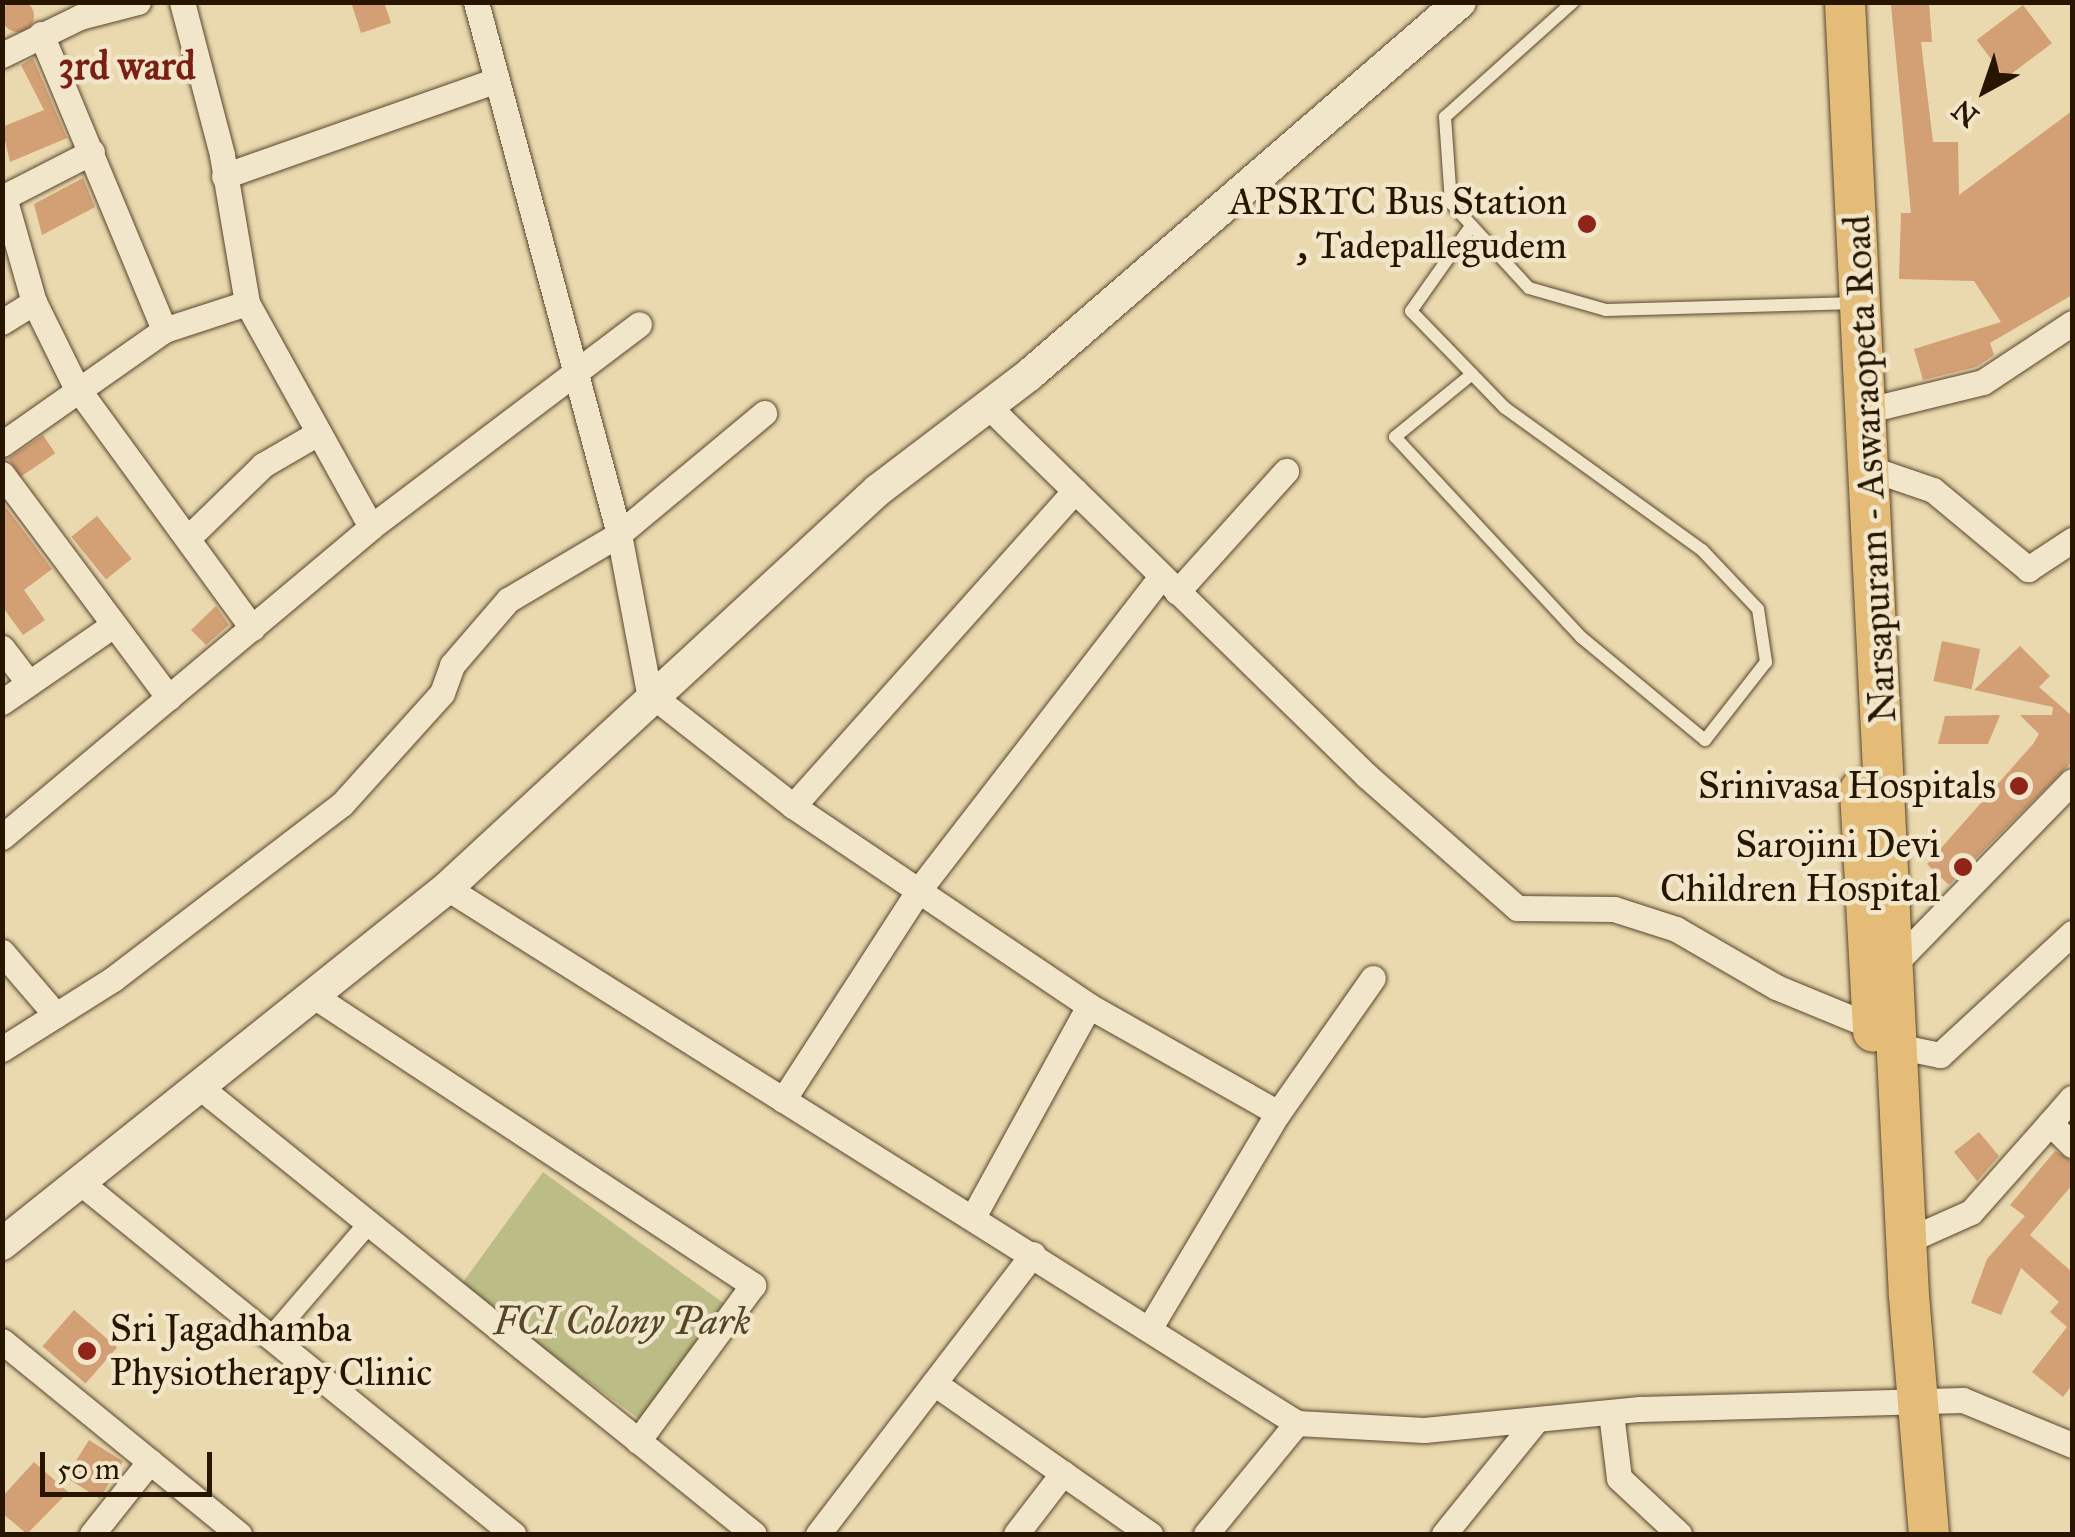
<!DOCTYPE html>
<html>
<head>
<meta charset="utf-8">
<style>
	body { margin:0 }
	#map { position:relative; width:2075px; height:1537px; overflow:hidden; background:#ead8ae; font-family:"IM FELL Great Primer",serif }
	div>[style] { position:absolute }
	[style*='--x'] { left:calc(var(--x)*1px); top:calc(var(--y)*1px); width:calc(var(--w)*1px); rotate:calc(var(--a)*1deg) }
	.green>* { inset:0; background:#bcbd86; transform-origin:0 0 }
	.building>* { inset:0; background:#d39f74; transform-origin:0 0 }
	.round { border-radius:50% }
	.roads { filter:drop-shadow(0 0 2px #58462c) drop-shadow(0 0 2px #58462c) }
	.service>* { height:12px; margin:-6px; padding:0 6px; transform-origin:6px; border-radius:6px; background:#f1e6ca }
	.pedestrian>* { height:20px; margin:-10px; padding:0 10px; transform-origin:10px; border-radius:10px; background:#f1e6ca }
	.minor>* { height:25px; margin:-12.5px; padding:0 12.5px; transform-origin:12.5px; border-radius:12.5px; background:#f1e6ca }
	.tertiary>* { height:32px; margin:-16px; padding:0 16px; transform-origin:16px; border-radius:16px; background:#f1e6ca }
	.primary>* { height:40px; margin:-20px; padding:0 20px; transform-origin:20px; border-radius:20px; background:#e5bc77 }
	.dots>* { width:28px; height:28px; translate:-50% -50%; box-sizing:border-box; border:5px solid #f1e6ca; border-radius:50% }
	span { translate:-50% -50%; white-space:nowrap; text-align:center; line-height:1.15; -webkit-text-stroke:9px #f1e6ca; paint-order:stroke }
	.poi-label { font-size:38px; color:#271500 }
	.right { translate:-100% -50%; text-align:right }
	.left { translate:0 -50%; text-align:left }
	.street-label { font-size:38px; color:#271500 }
	.park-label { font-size:38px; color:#544728; font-style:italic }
	.neighbourhood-label { font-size:40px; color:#7a1f14; font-weight:700 }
	.frame { position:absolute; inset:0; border:5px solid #271500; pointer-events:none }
	.north { position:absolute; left:1935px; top:40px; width:100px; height:100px; -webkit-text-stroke:8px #f1e6ca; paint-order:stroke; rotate:220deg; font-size:28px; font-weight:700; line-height:40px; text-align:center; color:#271500 }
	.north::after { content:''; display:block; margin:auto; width:35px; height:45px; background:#271500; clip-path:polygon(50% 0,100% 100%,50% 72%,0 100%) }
	.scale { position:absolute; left:40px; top:1452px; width:172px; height:45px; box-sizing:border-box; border:5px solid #271500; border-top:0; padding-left:12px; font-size:30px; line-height:35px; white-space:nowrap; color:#271500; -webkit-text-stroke:8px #f1e6ca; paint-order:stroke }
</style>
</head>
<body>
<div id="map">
	<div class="green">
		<div style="left:543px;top:1172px;width:229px;height:143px;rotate:36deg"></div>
	</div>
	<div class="building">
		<div class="round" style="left:2px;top:0;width:32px;height:32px"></div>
		<div style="clip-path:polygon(351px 2px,384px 2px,391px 23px,361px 33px)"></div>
		<div style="clip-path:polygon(1929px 2px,1932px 42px,1921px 42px,1933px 142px,1958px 142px,1959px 195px,2072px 111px,2072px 295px,1990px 343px,1994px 355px,1976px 367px,1923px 380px,1914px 349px,2001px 322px,1974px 281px,1899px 279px,1901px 213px,1911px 213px,1891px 5px)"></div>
		<div style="left:2023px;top:5px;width:48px;height:58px;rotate:53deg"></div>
		<div style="clip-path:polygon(33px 58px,67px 138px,10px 162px,2px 127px,44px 110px,21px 65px)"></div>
		<div style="clip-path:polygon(83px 178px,95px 207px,42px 235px,34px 204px)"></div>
		<div style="left:43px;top:435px;width:22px;height:42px;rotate:56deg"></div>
		<div style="clip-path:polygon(2px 502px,52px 569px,24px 590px,45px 620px,23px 635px,2px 606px)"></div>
		<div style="left:97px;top:516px;width:55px;height:33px;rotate:51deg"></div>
		<div style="clip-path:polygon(216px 606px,229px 625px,206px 645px,191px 630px)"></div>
		<div style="left:1942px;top:641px;width:39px;height:41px;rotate:12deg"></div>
		<div style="clip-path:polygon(2020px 646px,2050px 676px,2039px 687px,2072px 716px,2072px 762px,1949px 885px,1927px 864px,2033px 744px,2039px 734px,2020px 715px,2052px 715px,2053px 707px,1974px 690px)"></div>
		<div style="clip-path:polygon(2000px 715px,1988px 744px,1938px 744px,1945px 716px)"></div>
		<div style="clip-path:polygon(1979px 1132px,1999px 1156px,1977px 1181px,1954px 1152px)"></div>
		<div style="clip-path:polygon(2055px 1151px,2072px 1161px,2072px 1185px,2030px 1235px,2072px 1272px,2072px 1385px,2063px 1397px,2032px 1372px,2067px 1327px,2050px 1312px,2059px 1302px,2021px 1268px,2001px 1315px,1971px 1303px,1987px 1259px,2025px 1216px,2010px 1205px)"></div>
		<div style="left:74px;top:1310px;width:57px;height:48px;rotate:41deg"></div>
		<div style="left:89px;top:1440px;width:40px;height:44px;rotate:32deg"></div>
		<div style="clip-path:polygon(34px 1462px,68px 1492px,27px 1534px,2px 1513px,2px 1497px)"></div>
	</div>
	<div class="roads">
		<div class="service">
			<div style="--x:1573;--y:2;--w:172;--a:138.1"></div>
			<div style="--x:1445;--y:117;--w:86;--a:86"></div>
			<div style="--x:1451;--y:203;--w:115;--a:47.5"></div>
			<div style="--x:1529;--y:288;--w:80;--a:15.9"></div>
			<div style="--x:1606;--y:310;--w:251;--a:-1.6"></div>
			<div style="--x:1471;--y:226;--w:104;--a:125.2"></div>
			<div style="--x:1411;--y:311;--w:88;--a:45.9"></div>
			<div style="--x:1472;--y:374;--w:47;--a:45.9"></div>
			<div style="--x:1505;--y:408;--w:243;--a:35.8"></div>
			<div style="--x:1702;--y:550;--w:81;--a:46.5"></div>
			<div style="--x:1758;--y:609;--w:54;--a:81.4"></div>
			<div style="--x:1766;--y:662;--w:99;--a:128"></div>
			<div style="--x:1705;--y:740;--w:161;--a:-140.3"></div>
			<div style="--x:1581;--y:637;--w:273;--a:-132.9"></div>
			<div style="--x:1395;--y:437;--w:99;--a:-39.3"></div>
		</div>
		<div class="pedestrian">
			<div style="--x:271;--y:1337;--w:150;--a:-49.3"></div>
		</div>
		<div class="minor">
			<div style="--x:182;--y:2;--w:158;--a:75.3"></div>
			<div style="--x:222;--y:155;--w:150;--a:80.4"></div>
			<div style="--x:247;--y:303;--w:256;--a:61"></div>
			<div style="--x:476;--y:2;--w:551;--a:74.95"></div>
			<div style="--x:619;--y:534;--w:162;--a:79.3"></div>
			<div style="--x:649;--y:693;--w:183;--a:38.1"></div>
			<div style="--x:793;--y:806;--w:357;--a:34"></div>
			<div style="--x:1089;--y:1006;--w:217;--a:29.5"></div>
			<div style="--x:41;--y:34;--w:321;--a:67.4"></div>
			<div style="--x:2;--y:55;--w:87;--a:-26"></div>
			<div style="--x:80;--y:17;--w:60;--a:-14.5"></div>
			<div style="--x:224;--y:176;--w:286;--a:-19.4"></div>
			<div style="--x:4;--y:197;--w:109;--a:74.1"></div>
			<div style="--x:34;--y:302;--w:93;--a:63.7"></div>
			<div style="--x:75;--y:385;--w:301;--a:53.9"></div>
			<div style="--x:2;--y:198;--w:101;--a:-27.1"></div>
			<div style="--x:2;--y:322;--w:38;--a:-32"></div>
			<div style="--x:988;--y:406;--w:530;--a:44.31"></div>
			<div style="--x:1367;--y:776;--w:200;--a:41.3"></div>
			<div style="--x:1517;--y:908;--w:97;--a:0.6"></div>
			<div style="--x:1614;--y:909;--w:65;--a:17.9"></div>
			<div style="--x:1676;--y:929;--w:116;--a:30.1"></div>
			<div style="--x:1776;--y:987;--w:105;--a:22.4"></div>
			<div style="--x:1864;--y:411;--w:122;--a:-13.7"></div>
			<div style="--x:1983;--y:382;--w:107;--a:-33.5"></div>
			<div style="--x:2;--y:444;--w:198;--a:-35.1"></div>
			<div style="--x:164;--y:330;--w:87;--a:-18"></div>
			<div style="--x:1866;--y:467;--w:71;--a:18.9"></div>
			<div style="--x:1933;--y:490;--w:124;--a:39.7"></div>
			<div style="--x:2028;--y:569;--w:53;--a:-33.4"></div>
			<div style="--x:2;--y:474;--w:279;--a:53.3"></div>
			<div style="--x:188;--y:538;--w:105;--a:-44.2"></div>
			<div style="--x:263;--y:465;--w:64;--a:-30.2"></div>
			<div style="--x:1177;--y:592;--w:163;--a:-48"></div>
			<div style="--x:2;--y:648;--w:44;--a:52.4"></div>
			<div style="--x:2;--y:702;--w:135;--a:-34.7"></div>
			<div style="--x:793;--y:806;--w:423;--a:-48.2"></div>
			<div style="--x:2;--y:837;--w:482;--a:-40"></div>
			<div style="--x:371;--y:527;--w:336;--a:-37.1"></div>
			<div style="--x:447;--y:888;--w:1004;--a:32.19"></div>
			<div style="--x:1297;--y:1423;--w:127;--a:3.2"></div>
			<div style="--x:1424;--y:1430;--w:217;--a:-5.6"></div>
			<div style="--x:1640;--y:1409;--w:323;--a:-1.6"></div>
			<div style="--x:1963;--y:1400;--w:118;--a:22.4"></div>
			<div style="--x:2;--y:952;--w:83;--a:49.4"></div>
			<div style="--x:1899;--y:959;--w:248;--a:-45.8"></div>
			<div style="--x:314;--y:996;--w:526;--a:33.36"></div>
			<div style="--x:753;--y:1285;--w:194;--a:126.4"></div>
			<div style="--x:1896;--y:1046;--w:45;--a:11.6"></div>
			<div style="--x:1940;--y:1055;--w:180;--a:-42.7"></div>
			<div style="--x:2;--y:1049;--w:131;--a:-32.2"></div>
			<div style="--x:113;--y:979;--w:288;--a:-37.4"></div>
			<div style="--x:342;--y:804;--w:149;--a:-48"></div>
			<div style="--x:442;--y:693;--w:30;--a:-70"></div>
			<div style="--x:452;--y:665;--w:86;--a:-49.3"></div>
			<div style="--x:508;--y:600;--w:129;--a:-30.7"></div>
			<div style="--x:619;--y:534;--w:189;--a:-39.8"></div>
			<div style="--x:201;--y:1088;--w:710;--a:38.89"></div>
			<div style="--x:783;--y:1100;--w:249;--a:-57.1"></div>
			<div style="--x:918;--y:891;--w:397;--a:-52.3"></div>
			<div style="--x:2050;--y:1123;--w:33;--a:-49"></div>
			<div style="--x:81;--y:1183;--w:557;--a:39.09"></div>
			<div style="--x:973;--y:1217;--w:241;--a:-61.2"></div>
			<div style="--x:1906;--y:1241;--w:71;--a:-24"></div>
			<div style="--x:1971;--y:1212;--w:119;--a:-48.4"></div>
			<div style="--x:2050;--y:1123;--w:31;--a:45"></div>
			<div style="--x:1149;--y:1329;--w:252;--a:-59.2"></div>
			<div style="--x:1278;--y:1113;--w:165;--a:-54.9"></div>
			<div style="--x:2;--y:1341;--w:306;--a:39.2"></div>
			<div style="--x:934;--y:1383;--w:264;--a:35"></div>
			<div style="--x:1611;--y:1413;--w:65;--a:83"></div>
			<div style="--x:1619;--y:1478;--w:82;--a:43"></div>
			<div style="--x:92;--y:1534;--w:93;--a:-51.5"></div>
			<div style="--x:818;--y:1534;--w:353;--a:-52.5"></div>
			<div style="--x:1016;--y:1534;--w:77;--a:-52.4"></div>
			<div style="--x:1206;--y:1534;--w:144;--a:-50.7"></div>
			<div style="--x:1444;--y:1534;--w:141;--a:-51"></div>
		</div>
		<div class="tertiary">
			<div style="--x:2;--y:1244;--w:570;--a:-38.66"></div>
			<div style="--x:447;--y:888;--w:587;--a:-42.72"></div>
			<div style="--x:878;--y:490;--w:190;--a:-37.3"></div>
			<div style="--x:1029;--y:375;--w:570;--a:-40.87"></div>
		</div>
		<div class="primary">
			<div style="--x:1845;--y:2;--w:1296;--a:87.17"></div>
			<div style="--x:1909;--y:1296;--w:239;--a:85.2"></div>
			<div style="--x:1860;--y:790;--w:242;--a:86.9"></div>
		</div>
	</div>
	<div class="dots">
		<div style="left:1587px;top:224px;background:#8f2418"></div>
		<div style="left:2019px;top:786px;background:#8f2418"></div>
		<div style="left:1963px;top:867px;background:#8f2418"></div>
		<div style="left:87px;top:1351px;background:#8f2418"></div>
	</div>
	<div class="poi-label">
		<span class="right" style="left:1567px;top:224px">APSRTC Bus Station<br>, Tadepallegudem</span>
		<span class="right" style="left:1996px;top:786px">Srinivasa Hospitals</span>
		<span class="right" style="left:1940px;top:867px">Sarojini Devi<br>Children Hospital</span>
		<span class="left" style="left:110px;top:1351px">Sri Jagadhamba<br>Physiotherapy Clinic</span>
	</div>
	<div class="street-label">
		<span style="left:1870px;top:469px;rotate:-93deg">Narsapuram - Aswaraopeta Road</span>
	</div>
	<div class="park-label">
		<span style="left:622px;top:1322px">FCI Colony Park</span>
	</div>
	<div class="neighbourhood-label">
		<span style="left:127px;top:66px">3rd ward</span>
	</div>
	<div class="frame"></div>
	<div class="north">N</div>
	<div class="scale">50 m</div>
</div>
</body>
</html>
